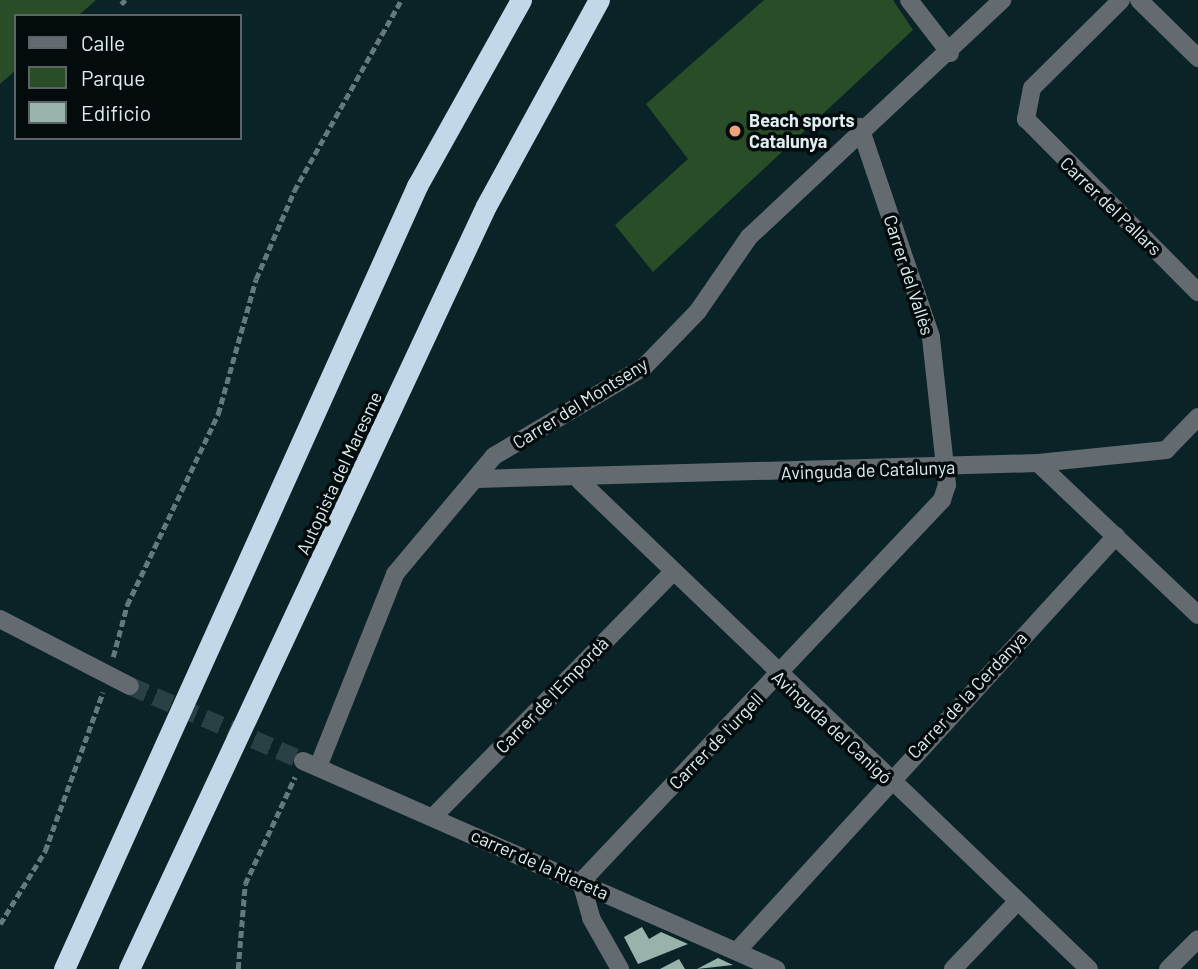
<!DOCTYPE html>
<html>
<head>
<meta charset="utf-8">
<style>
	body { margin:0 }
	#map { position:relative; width:1198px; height:969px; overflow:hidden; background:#092327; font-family:Barlow,sans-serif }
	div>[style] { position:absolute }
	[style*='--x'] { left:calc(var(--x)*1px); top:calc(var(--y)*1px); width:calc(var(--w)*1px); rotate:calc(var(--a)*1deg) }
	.green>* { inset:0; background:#284d27 }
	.building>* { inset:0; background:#98b3ab }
	.minor-tunnel>* { height:18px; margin-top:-9px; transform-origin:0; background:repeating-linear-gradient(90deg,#294145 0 18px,transparent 0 27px) }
	.path>* { height:4.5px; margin-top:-2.25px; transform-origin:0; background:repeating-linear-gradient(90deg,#64797c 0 7px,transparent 0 10.5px) }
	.minor>* { height:18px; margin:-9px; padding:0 9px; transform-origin:9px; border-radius:9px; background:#636b71 }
	.highway>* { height:21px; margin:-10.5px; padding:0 10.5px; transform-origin:10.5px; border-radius:10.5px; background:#c2d8e8 }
	.dots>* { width:19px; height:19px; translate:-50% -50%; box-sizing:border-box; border:4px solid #030b0c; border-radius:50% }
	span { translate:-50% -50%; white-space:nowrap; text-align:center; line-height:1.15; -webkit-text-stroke:7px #030b0c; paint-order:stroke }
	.poi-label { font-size:18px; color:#dfedf0; font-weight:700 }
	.left { translate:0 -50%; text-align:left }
	.street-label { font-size:18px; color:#dfedf0 }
	.legend { position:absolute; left:14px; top:14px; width:228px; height:126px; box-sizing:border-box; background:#030b0c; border:2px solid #5b6567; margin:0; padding:9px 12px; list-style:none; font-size:21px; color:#dfedf0 }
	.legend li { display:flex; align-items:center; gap:14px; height:35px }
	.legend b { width:35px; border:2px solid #5b6567 }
</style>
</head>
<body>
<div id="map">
	<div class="green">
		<div style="clip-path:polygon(0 0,96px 0,78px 16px,16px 16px,16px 70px,0 84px)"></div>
		<div style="clip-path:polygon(764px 0,893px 0,913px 30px,653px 272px,615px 225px,688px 159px,646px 104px)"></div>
	</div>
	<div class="building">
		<div style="clip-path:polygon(642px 927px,649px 939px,661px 932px,688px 944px,638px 964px,624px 937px)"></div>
		<div style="clip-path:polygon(718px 958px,733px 965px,697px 969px)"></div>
		<div style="clip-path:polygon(679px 959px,685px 969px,660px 969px)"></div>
	</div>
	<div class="minor-tunnel">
		<div style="--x:130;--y:686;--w:189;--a:23.4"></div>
	</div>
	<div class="path">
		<div style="--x:121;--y:4;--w:6;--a:-45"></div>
		<div style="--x:113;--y:657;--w:54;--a:-74.9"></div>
		<div style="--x:127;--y:605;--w:212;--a:-64.5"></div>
		<div style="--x:218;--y:414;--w:140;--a:-74.3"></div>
		<div style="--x:256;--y:279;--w:96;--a:-66.6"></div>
		<div style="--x:294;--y:191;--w:219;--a:-60.7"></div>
		<div style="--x:0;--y:924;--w:86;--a:-58.3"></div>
		<div style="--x:45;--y:851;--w:169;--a:-70"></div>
		<div style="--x:238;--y:969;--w:85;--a:-85.3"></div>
		<div style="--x:245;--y:884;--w:118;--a:-65"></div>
	</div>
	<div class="minor">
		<div style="--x:909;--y:0;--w:67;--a:52.3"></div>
		<div style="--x:1121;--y:0;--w:125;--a:135.3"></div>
		<div style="--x:1032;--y:88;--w:32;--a:101"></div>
		<div style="--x:1026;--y:119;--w:244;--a:45.2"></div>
		<div style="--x:1139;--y:0;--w:83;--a:44.5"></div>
		<div style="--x:1038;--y:463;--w:221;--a:43.5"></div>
		<div style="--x:477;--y:479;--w:561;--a:-1.63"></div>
		<div style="--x:1038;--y:463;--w:129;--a:-5.8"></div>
		<div style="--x:1166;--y:450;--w:46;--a:-45.9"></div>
		<div style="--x:580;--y:481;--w:705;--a:43.79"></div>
		<div style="--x:0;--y:619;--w:146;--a:27.3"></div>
		<div style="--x:303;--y:761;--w:517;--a:23.74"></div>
		<div style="--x:318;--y:767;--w:208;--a:-68.2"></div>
		<div style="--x:395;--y:574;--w:154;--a:-50"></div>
		<div style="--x:494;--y:456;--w:174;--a:-30.7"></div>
		<div style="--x:644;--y:367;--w:78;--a:-46"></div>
		<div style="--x:698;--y:311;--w:90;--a:-55.4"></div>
		<div style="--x:749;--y:237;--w:347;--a:-43.1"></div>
		<div style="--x:434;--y:816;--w:339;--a:-45.6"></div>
		<div style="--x:581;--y:882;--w:526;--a:-46.62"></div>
		<div style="--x:942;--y:500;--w:16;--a:-72"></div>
		<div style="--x:947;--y:485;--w:149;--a:-96.2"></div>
		<div style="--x:931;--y:337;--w:222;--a:-108.7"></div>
		<div style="--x:581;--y:882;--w:37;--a:74"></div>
		<div style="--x:591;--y:918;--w:59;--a:60.4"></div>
		<div style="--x:737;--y:951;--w:562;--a:-47.6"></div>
		<div style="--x:953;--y:969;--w:91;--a:-46.3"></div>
		<div style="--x:1168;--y:969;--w:42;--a:-45"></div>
	</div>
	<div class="highway">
		<div style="--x:64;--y:969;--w:859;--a:-65.73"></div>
		<div style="--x:417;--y:186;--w:213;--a:-60.8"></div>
		<div style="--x:129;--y:969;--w:842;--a:-64.93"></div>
		<div style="--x:486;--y:206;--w:235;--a:-61.3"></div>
	</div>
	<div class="dots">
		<div style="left:735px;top:131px;background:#f1a27b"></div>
	</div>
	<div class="poi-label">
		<span class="left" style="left:749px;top:131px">Beach sports<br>Catalunya</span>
	</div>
	<div class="street-label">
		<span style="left:1111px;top:206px;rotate:44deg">Carrer del Pallars</span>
		<span style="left:909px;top:275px;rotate:72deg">Carrer del Vallès</span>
		<span style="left:580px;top:403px;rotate:-32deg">Carrer del Montseny</span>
		<span style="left:868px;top:470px;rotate:-2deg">Avinguda de Catalunya</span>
		<span style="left:339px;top:473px;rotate:-65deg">Autopista del Maresme</span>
		<span style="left:552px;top:695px;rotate:-46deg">Carrer de l'Empordà</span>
		<span style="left:967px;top:695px;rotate:-47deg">Carrer de la Cerdanya</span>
		<span style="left:832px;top:727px;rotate:43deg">Avinguda del Canigó</span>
		<span style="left:716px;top:741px;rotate:-46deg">Carrer de l'urgell</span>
		<span style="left:540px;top:864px;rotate:24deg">carrer de la Riereta</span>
	</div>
	<ul class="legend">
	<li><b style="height:9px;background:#636b71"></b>Calle</li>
	<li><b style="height:19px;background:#284d27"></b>Parque</li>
	<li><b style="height:19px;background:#98b3ab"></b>Edificio</li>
	</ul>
</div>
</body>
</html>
